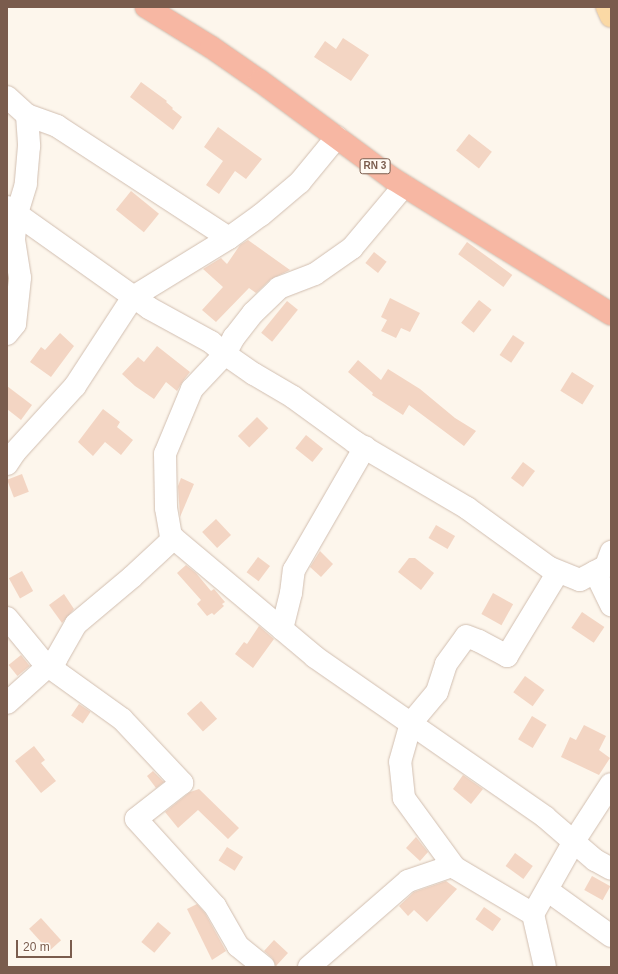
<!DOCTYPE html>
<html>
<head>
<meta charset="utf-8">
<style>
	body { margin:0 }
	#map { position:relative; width:618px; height:974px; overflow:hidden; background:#fdf6ec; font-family:Arial,sans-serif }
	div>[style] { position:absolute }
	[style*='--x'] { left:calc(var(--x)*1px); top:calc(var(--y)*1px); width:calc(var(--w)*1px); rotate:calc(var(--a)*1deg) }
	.building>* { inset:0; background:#f3d5c3; transform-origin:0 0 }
	.roads { filter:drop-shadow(0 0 1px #d1beb0) drop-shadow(0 0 1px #d1beb0) }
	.minor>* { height:22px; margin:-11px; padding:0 11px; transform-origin:11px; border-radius:11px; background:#fff }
	.major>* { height:22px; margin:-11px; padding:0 11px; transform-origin:11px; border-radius:11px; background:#fbd9a5 }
	.highway>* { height:22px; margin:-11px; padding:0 11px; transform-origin:11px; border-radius:11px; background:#f7b7a3 }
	span { translate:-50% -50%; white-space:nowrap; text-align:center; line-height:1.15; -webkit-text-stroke:4px #fffaf3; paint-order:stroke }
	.shield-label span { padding:1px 3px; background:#fffaf3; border:1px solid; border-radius:3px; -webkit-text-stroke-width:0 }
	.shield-label { font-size:10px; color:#7a5c4d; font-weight:700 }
	.frame { position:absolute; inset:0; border:8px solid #7a5c4d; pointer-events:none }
	.scale { position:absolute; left:16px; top:940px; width:56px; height:18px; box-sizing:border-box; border:2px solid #7a5c4d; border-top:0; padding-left:5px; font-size:12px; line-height:14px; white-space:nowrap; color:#7a5c4d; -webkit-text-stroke:3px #fffaf3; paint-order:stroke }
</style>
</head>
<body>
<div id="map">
	<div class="building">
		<div style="clip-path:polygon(343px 38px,369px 55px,351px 81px,314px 57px,325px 41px,336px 49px)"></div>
		<div style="clip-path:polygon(141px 82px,167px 101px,166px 102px,173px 108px,172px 109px,182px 117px,173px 130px,130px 97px)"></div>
		<div style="clip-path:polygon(218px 127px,262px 159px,246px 179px,235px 171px,219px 194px,206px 185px,223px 161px,204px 147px)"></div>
		<div style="left:469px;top:134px;width:29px;height:21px;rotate:38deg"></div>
		<div style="left:131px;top:191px;width:36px;height:24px;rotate:39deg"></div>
		<div style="clip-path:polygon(248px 240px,290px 270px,271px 279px,256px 293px,249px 288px,216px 322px,202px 310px,223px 287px,203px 269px,221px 258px,227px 264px,240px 245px)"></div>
		<div style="left:467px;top:242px;width:56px;height:15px;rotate:36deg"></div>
		<div style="left:374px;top:252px;width:16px;height:14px;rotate:38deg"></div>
		<div style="clip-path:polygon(390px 298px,420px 313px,410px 332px,401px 328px,396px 338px,381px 331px,387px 320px,381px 317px)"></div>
		<div style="left:479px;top:300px;width:16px;height:29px;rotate:38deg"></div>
		<div style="left:287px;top:301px;width:14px;height:41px;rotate:39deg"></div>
		<div style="clip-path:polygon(60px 333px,74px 346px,51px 377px,30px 362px,41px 347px,45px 350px)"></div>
		<div style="left:513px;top:335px;width:14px;height:24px;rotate:34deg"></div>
		<div style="clip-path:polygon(157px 346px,190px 372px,183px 381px,177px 391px,166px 382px,154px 399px,135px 386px,122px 374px,138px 357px,144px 362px)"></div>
		<div style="clip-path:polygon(358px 360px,381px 380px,388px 369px,420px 389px,455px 418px,476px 431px,464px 446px,409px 405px,403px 415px,372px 395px,373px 393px,348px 372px)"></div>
		<div style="left:572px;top:372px;width:26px;height:22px;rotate:32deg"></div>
		<div style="clip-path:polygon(7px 386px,32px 405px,21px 420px,7px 409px)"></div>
		<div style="clip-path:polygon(103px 409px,120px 422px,117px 427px,133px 440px,121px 455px,105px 442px,93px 456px,78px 442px)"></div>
		<div style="left:257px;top:417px;width:16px;height:27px;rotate:45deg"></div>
		<div style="left:306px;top:435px;width:22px;height:17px;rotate:39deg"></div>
		<div style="left:523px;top:462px;width:15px;height:20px;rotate:37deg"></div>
		<div style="left:22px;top:474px;width:19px;height:16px;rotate:69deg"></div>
		<div style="clip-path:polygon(181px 478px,194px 484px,180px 517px,178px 486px)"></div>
		<div style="left:216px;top:519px;width:22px;height:19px;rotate:47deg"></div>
		<div style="left:436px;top:525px;width:22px;height:15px;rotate:30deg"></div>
		<div style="clip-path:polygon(320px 551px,333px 564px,321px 577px,310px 567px)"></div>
		<div style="left:258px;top:557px;width:15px;height:19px;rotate:37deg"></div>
		<div style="clip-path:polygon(409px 558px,415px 558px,434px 573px,421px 590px,398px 572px)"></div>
		<div style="clip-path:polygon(186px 565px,196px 573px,211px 591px,214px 589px,225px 602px,222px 604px,224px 606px,214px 615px,212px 613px,207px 616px,197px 604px,201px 600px,177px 573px)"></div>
		<div style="left:22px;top:571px;width:23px;height:15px;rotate:61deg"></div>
		<div style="left:493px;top:593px;width:23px;height:24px;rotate:29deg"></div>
		<div style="clip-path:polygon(64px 594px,74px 609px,62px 623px,49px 605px)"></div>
		<div style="left:582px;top:612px;width:27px;height:19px;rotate:34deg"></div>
		<div style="clip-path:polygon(259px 626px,274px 639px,253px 668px,235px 654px,244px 642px,247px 644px)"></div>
		<div style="left:21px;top:655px;width:14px;height:16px;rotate:51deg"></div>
		<div style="left:525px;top:676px;width:24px;height:20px;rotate:36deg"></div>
		<div style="left:201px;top:701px;width:24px;height:19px;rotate:48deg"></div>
		<div style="left:79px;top:704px;width:14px;height:14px;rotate:34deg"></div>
		<div style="left:532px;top:716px;width:17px;height:27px;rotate:31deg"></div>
		<div style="clip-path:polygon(584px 725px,606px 736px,599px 750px,610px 758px,599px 775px,561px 757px,570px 737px,576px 740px)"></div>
		<div style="clip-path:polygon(34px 746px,45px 760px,41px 763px,56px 781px,41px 793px,15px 761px)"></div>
		<div style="clip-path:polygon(153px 771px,164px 782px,156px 788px,147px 776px)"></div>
		<div style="clip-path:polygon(463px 775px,483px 789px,471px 804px,453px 789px)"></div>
		<div style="clip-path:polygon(199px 789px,239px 828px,228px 839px,198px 810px,178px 828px,165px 812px,190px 792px)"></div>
		<div style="clip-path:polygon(416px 837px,428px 852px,420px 861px,406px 848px)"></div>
		<div style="left:227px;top:847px;width:19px;height:16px;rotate:32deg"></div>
		<div style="left:515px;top:853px;width:22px;height:16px;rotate:36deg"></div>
		<div style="left:592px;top:876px;width:21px;height:16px;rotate:29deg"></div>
		<div style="clip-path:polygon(446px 881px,457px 889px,427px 922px,414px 910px,408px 916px,399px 906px,414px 892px)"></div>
		<div style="clip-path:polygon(197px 904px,205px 913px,226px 951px,212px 960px,187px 909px)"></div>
		<div style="left:484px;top:907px;width:21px;height:15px;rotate:35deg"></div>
		<div style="left:41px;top:918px;width:30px;height:16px;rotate:48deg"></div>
		<div style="left:158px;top:922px;width:17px;height:26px;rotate:40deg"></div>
		<div style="clip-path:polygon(274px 940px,288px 953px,276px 966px,272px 958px,264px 951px)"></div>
	</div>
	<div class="roads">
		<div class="minor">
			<div style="--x:7;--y:97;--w:27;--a:42"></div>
			<div style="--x:27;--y:115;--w:31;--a:86"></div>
			<div style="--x:29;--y:146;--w:38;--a:95"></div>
			<div style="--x:26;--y:184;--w:31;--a:107"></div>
			<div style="--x:17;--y:214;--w:26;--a:97"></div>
			<div style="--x:14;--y:240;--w:38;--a:81"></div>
			<div style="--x:20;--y:278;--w:46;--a:96.2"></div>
			<div style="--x:15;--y:324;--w:13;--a:129"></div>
			<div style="--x:27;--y:115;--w:32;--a:20"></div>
			<div style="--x:57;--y:126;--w:205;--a:33.1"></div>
			<div style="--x:404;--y:186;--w:81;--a:130"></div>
			<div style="--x:352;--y:248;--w:45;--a:144.9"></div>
			<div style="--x:315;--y:274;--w:39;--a:159"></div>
			<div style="--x:279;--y:288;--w:36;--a:136"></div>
			<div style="--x:253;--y:313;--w:31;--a:128"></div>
			<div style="--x:234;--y:337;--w:19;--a:118"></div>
			<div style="--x:225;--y:354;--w:48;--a:133.3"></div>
			<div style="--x:192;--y:389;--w:70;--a:112.6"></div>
			<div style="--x:165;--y:454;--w:54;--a:88.9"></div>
			<div style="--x:166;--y:508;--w:28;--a:80"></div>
			<div style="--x:171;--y:536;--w:188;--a:40"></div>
			<div style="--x:315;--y:657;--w:280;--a:34.8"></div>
			<div style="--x:545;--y:817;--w:66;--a:40.7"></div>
			<div style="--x:595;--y:860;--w:18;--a:29"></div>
			<div style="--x:7;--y:207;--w:174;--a:35.4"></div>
			<div style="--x:149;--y:308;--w:71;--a:28.7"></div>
			<div style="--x:211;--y:342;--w:18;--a:41"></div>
			<div style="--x:225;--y:354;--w:35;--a:35"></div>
			<div style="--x:254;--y:374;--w:45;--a:30.5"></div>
			<div style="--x:293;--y:397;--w:77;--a:36"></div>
			<div style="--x:355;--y:442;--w:130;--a:30.5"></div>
			<div style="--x:467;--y:508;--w:102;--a:35.9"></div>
			<div style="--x:550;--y:568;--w:32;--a:22"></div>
			<div style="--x:580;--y:580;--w:30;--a:-28"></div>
			<div style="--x:606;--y:566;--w:15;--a:-70"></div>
			<div style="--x:7;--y:464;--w:14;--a:-56"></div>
			<div style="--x:15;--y:452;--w:89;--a:-47.7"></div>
			<div style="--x:75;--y:386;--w:106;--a:-56.9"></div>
			<div style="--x:133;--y:297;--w:113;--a:-31.6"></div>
			<div style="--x:229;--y:238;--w:39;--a:-36"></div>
			<div style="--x:261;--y:215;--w:51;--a:-40.2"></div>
			<div style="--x:300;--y:182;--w:58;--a:-50.6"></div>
			<div style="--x:595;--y:572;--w:37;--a:64"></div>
			<div style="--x:7;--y:618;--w:58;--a:50.6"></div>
			<div style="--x:44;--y:663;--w:96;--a:35.7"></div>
			<div style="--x:122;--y:719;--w:88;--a:46.8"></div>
			<div style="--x:182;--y:783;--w:58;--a:142"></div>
			<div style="--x:136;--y:819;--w:118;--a:47.8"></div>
			<div style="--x:215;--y:906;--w:46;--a:60.1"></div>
			<div style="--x:238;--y:946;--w:33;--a:39"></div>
			<div style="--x:282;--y:629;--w:37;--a:-76"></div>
			<div style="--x:291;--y:593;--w:23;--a:-83"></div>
			<div style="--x:294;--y:570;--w:142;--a:-60"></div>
			<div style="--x:7;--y:703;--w:66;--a:-41.9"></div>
			<div style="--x:56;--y:659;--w:40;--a:-60.3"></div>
			<div style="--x:76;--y:624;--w:73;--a:-40"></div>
			<div style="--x:132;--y:577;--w:57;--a:-42.9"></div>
			<div style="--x:455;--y:868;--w:87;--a:-126.1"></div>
			<div style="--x:404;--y:798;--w:36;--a:-96"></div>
			<div style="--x:400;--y:762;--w:41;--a:-74.2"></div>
			<div style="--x:411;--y:723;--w:40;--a:-50"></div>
			<div style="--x:437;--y:692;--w:29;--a:-72"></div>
			<div style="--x:446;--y:664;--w:34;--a:-54"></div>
			<div style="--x:466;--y:636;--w:14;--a:21"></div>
			<div style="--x:479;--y:641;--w:32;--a:28"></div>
			<div style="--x:507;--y:656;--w:98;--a:-58.7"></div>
			<div style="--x:547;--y:890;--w:79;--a:35.7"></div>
			<div style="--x:533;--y:914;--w:54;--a:77.2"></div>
			<div style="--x:309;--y:967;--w:131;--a:-41"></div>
			<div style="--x:408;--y:881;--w:46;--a:-18.8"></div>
			<div style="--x:452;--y:866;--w:94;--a:30.7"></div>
			<div style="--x:533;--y:914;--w:87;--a:-60.5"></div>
			<div style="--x:576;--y:838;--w:64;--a:-57.1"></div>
		</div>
		<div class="major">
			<div style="--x:607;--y:7;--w:10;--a:66"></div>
		</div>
		<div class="highway">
			<div style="--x:146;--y:7;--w:76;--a:31.6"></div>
			<div style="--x:211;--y:47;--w:60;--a:34.8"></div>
			<div style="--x:260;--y:81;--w:165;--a:36.4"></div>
			<div style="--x:393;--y:179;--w:256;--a:31.8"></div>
		</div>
	</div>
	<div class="shield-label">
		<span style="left:375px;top:166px">RN 3</span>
	</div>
	<div class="frame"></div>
	<div class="scale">20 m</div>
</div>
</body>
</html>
